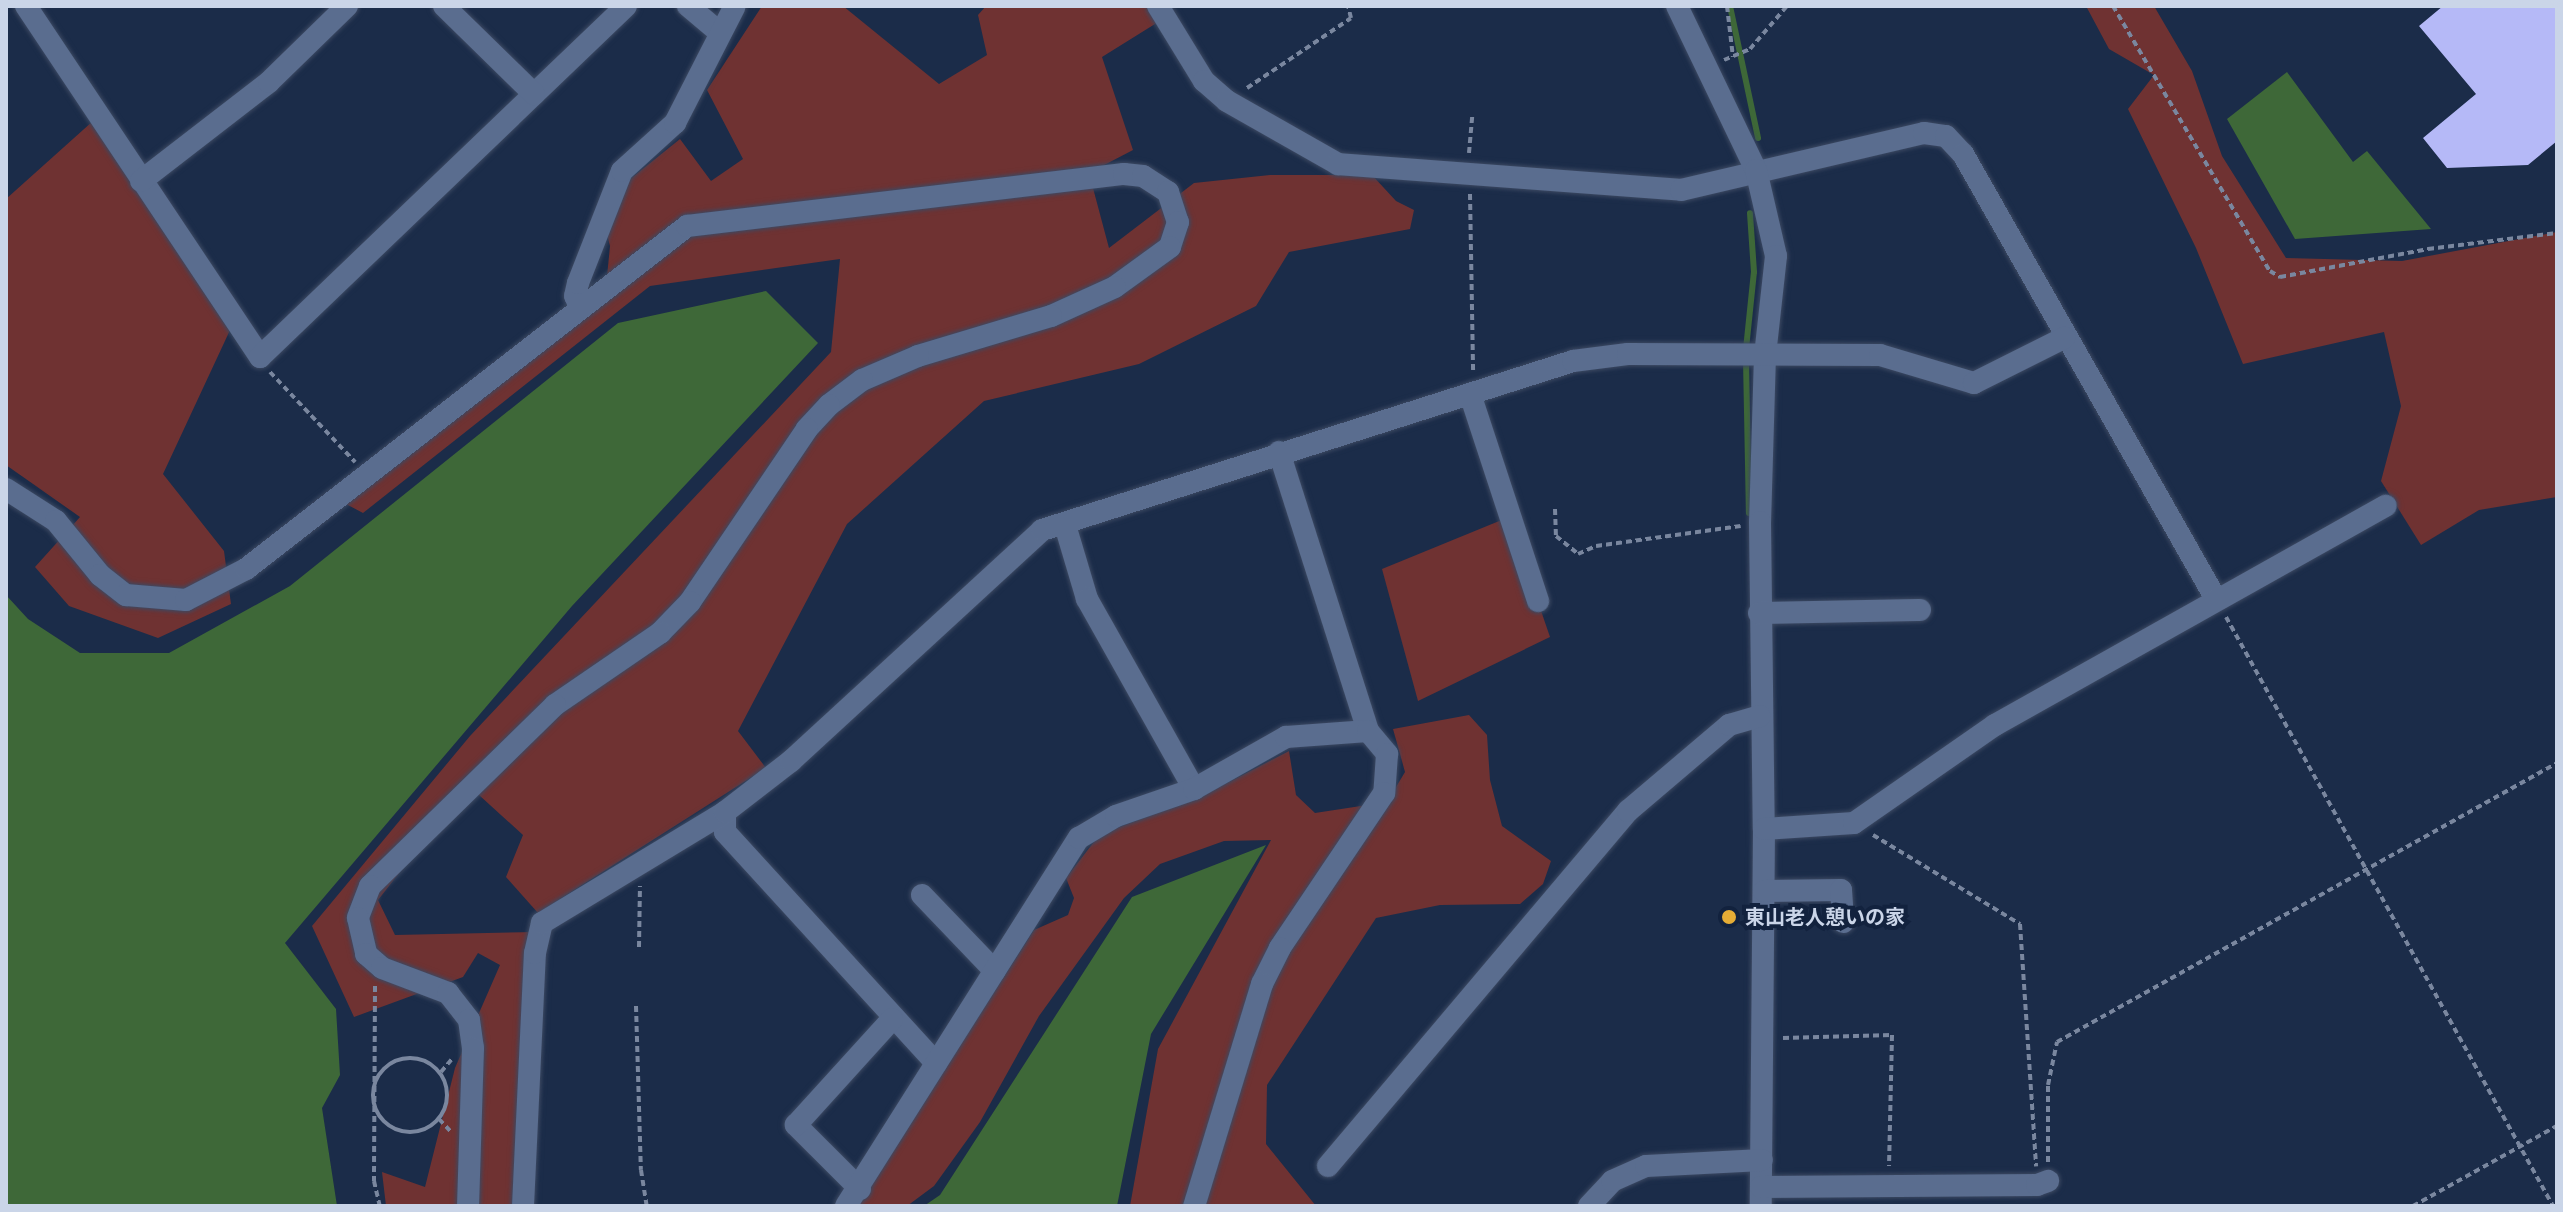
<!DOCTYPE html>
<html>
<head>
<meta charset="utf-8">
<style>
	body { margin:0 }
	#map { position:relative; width:2563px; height:1212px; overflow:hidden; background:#1b2c49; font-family:Arial,"Noto Sans JP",sans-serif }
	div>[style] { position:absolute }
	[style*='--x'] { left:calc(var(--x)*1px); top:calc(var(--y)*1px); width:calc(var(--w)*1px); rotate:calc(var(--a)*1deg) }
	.green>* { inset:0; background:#6f3232 }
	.water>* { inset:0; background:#3e6838 }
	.stream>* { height:6px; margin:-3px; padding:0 3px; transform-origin:3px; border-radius:3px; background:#3e6838 }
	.building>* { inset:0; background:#b5b9f7 }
	.path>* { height:4px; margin-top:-2px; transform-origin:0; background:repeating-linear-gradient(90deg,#7a879f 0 6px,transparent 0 10px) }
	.path>.ring { margin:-2px; padding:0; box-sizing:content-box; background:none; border:4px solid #7a879f; border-radius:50% }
	.roads { filter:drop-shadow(0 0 2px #3c4962) drop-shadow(0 0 2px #3c4962) }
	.minor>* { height:22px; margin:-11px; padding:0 11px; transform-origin:11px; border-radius:11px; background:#5a6d8f }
	.dots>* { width:22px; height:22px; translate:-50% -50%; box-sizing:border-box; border:4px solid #12223e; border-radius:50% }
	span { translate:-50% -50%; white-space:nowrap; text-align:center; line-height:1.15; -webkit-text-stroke:8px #12223e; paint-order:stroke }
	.poi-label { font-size:20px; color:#cad5e8; font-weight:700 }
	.left { translate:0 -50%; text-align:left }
	.frame { position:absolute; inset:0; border:8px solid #cad5e8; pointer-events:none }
</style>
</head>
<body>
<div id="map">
	<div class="green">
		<div style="clip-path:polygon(762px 6px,843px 6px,939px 84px,987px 55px,978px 15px,986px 6px,1152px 6px,1163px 19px,1102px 57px,1133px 150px,1089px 173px,1109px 248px,1194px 183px,1270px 175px,1372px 175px,1396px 201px,1414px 210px,1410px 229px,1289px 252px,1256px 306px,1139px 364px,984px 401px,847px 524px,738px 731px,766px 768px,538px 913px,506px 877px,523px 835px,468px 785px,378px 900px,395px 935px,536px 932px,515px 1206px,386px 1206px,382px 1172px,425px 1187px,455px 1068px,500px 965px,478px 953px,463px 977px,354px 1017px,312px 926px,470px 736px,831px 352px,840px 259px,650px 286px,363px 513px,346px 504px,605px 297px,610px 246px,599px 204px,680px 139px,711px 181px,743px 159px,707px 90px)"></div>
		<div style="clip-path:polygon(2086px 6px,2154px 6px,2192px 71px,2222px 156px,2286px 258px,2402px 261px,2557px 232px,2557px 497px,2479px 510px,2421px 545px,2381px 481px,2401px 406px,2384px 332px,2243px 364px,2196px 248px,2128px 109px,2154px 75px,2109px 49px)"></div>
		<div style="clip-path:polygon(93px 121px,231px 328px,163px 474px,224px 551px,231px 604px,158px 638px,69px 606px,35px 567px,80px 517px,6px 465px,6px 199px)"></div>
		<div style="clip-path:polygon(1509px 517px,1550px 637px,1418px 701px,1382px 569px)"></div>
		<div style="clip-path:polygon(1469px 715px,1487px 735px,1490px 780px,1502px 826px,1551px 861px,1543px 884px,1520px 904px,1440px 905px,1376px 918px,1267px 1085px,1266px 1144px,1316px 1206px,1130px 1206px,1158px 1049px,1271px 840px,1224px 841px,1160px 864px,1124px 898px,1039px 1016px,980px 1122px,934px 1186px,907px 1206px,857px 1206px,1034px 930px,1068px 915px,1074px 898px,1066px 878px,1100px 834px,1196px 799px,1289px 751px,1296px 795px,1315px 813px,1387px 802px,1405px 772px,1393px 729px)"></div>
	</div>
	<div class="water">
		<div style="clip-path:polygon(2287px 72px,2353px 162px,2367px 151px,2431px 229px,2295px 239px,2227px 119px)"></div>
		<div style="clip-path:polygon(766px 291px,818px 343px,572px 606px,285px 943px,336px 1009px,340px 1075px,322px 1108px,337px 1206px,6px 1206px,6px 595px,28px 619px,80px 653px,169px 653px,290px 586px,618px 323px)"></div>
		<div style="clip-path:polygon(1266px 845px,1151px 1034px,1117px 1206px,924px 1206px,940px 1195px,1132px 897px)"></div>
	</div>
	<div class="stream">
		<div style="--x:1730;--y:6;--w:135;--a:78"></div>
		<div style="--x:1746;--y:349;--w:77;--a:-84.1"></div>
		<div style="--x:1754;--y:272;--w:59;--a:-93.9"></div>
		<div style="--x:1746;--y:360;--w:153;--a:88.9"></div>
	</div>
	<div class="building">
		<div style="clip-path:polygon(2443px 6px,2557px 6px,2557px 141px,2528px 165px,2447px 168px,2423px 138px,2476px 94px,2419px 26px)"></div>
	</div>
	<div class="path">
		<div style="--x:1727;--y:6;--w:51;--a:83.3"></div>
		<div style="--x:2113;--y:6;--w:308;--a:59.4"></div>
		<div style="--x:2270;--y:271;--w:12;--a:31"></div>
		<div style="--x:2280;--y:277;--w:151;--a:-10.7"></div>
		<div style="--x:2428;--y:249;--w:130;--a:-7.1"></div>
		<div style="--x:1724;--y:60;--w:28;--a:-23"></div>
		<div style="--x:1750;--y:49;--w:57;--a:-49.3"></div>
		<div style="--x:1247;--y:88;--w:125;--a:-33.9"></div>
		<div style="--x:1351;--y:18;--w:12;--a:-104"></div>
		<div style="--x:1469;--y:153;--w:37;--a:-85"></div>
		<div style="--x:1470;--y:194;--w:179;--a:89"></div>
		<div style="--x:270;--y:372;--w:124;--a:46.6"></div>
		<div style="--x:1555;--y:509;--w:27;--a:88"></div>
		<div style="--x:1556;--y:536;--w:28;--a:39"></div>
		<div style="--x:1578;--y:554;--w:20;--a:-24"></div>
		<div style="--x:1596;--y:546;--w:146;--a:-7.9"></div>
		<div style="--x:2226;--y:617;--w:674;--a:60.96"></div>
		<div style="--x:1873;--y:835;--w:172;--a:31.2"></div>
		<div style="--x:2020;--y:924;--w:243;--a:86.2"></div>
		<div style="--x:639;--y:947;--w:61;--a:-89.1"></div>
		<div style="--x:375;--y:986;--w:195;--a:90.3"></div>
		<div style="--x:374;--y:1181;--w:26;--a:77"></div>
		<div style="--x:636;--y:1006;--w:164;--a:88.3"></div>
		<div style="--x:641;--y:1170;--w:36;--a:81"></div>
		<div style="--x:1783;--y:1038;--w:109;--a:-1.6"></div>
		<div style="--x:1892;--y:1035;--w:131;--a:91.3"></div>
		<div class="ring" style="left:373px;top:1058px;width:70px;height:70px"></div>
		<div style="--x:441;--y:1072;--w:17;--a:-50"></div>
		<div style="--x:439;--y:1119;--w:18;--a:47"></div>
		<div style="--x:2048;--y:1162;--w:77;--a:-90"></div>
		<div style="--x:2048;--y:1085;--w:44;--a:-78.2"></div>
		<div style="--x:2057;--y:1042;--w:573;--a:-29.16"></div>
		<div style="--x:2413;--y:1206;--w:165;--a:-29.1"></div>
	</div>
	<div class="roads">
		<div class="minor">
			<div style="--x:26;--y:6;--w:422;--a:56.3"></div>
			<div style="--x:260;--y:357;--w:507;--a:-43.8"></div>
			<div style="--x:444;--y:6;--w:126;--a:44.4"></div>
			<div style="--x:688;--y:6;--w:39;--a:40"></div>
			<div style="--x:1158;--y:6;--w:88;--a:58.5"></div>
			<div style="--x:1204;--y:81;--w:30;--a:41"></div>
			<div style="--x:1227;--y:101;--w:128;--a:29.6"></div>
			<div style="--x:1338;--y:164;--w:344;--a:4.3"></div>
			<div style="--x:1681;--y:190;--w:250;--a:-13.2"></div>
			<div style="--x:1924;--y:133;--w:22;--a:8"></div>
			<div style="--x:1946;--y:136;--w:25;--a:47"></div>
			<div style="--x:1963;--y:154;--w:512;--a:60.38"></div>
			<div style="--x:1677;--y:6;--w:182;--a:64.3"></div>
			<div style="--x:1756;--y:170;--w:88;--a:76.9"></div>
			<div style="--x:1776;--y:256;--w:100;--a:96.3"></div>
			<div style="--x:1765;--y:355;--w:167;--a:91.7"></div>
			<div style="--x:1760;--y:522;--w:307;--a:89.3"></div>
			<div style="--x:1764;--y:829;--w:377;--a:90.5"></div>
			<div style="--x:141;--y:181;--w:162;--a:-37.7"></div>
			<div style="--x:269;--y:82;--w:109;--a:-44.3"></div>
			<div style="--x:580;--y:307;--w:12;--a:-114"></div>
			<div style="--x:575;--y:296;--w:13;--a:-77"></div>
			<div style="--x:578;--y:283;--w:120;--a:-68.6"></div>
			<div style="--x:622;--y:171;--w:72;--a:-42.2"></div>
			<div style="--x:675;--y:123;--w:131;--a:-62.9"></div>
			<div style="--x:1470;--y:394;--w:218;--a:71.8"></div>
			<div style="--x:1279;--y:452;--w:293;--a:72.3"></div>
			<div style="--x:6;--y:489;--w:59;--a:32.6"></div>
			<div style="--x:56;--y:521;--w:70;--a:50.8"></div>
			<div style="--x:100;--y:575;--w:33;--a:38"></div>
			<div style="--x:126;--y:595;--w:60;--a:4.8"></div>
			<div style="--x:186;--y:600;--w:68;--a:-27.3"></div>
			<div style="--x:246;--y:569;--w:559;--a:-37.87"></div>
			<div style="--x:687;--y:226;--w:440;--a:-6.8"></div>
			<div style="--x:1124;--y:174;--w:19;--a:6"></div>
			<div style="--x:1143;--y:176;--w:30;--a:33"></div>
			<div style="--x:1168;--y:192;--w:32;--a:72"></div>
			<div style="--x:1178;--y:222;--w:26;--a:108"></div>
			<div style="--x:1170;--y:247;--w:68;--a:144"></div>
			<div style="--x:1115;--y:287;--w:70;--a:155.6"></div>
			<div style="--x:1051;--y:316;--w:139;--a:163.3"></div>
			<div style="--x:918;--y:356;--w:61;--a:156.8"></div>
			<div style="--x:862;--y:380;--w:41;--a:142.9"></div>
			<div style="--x:829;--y:405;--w:33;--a:133"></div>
			<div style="--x:807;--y:429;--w:209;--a:124.1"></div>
			<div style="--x:690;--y:602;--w:43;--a:134.1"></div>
			<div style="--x:660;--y:633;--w:127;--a:145.6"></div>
			<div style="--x:555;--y:705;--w:259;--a:135.6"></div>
			<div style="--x:370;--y:886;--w:34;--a:111"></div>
			<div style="--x:358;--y:918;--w:37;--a:77"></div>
			<div style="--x:366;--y:954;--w:21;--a:41"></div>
			<div style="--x:382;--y:968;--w:71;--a:20.7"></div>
			<div style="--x:448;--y:993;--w:34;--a:52"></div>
			<div style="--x:469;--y:1020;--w:28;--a:82"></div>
			<div style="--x:473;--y:1048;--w:158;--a:91.8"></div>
			<div style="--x:1065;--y:525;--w:77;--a:73.4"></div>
			<div style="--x:1087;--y:599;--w:218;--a:60.6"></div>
			<div style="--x:1759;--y:613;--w:161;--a:-1.1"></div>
			<div style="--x:725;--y:812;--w:20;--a:90"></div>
			<div style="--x:725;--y:832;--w:313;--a:47.6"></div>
			<div style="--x:1764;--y:829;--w:90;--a:-3.8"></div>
			<div style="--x:1854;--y:823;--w:172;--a:-34.8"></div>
			<div style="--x:1995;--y:725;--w:448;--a:-29.3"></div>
			<div style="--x:1764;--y:891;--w:77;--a:-0.7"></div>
			<div style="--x:1841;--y:890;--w:32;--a:86"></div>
			<div style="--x:922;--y:895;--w:105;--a:46.2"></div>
			<div style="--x:1328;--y:1166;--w:465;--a:-49.8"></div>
			<div style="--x:1628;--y:811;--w:133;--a:-40.4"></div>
			<div style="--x:1729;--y:725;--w:32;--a:-16"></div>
			<div style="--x:1761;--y:1187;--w:276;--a:-0.4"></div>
			<div style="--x:2037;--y:1185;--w:12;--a:-20"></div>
			<div style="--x:860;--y:1189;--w:91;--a:-135"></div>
			<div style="--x:796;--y:1125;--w:143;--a:-47.8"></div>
			<div style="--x:523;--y:1206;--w:253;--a:-87.3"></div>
			<div style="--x:535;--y:953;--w:31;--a:-77"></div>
			<div style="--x:542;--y:923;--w:214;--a:-31.2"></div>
			<div style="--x:725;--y:812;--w:83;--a:-37.7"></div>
			<div style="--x:791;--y:761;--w:341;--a:-42.6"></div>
			<div style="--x:1042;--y:530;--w:557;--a:-17.65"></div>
			<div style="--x:1573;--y:361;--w:55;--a:-7.3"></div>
			<div style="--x:1628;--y:354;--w:252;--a:0.2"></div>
			<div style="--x:1880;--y:355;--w:98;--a:16.6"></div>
			<div style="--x:1974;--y:383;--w:101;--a:-26.6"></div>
			<div style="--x:846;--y:1206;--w:436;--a:-57.7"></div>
			<div style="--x:1079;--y:838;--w:43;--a:-30.7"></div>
			<div style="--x:1116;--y:816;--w:83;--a:-19.1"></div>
			<div style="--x:1194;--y:789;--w:106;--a:-29.5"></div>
			<div style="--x:1286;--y:737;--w:82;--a:-4.2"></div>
			<div style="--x:1368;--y:731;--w:30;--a:50"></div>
			<div style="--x:1387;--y:754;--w:39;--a:94"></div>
			<div style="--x:1384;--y:793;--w:187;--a:123.9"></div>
			<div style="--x:1280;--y:948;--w:40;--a:116.6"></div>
			<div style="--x:1262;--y:984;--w:232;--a:107"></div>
			<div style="--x:1589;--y:1206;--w:34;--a:-47"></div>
			<div style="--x:1612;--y:1181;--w:37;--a:-24"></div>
			<div style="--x:1646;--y:1166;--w:116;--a:-3"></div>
		</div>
	</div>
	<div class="dots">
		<div style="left:1729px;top:917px;background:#e6ad36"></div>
	</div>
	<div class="poi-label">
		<span class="left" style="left:1745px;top:917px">東山老人憩いの家</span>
	</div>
	<div class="frame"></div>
</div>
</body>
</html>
